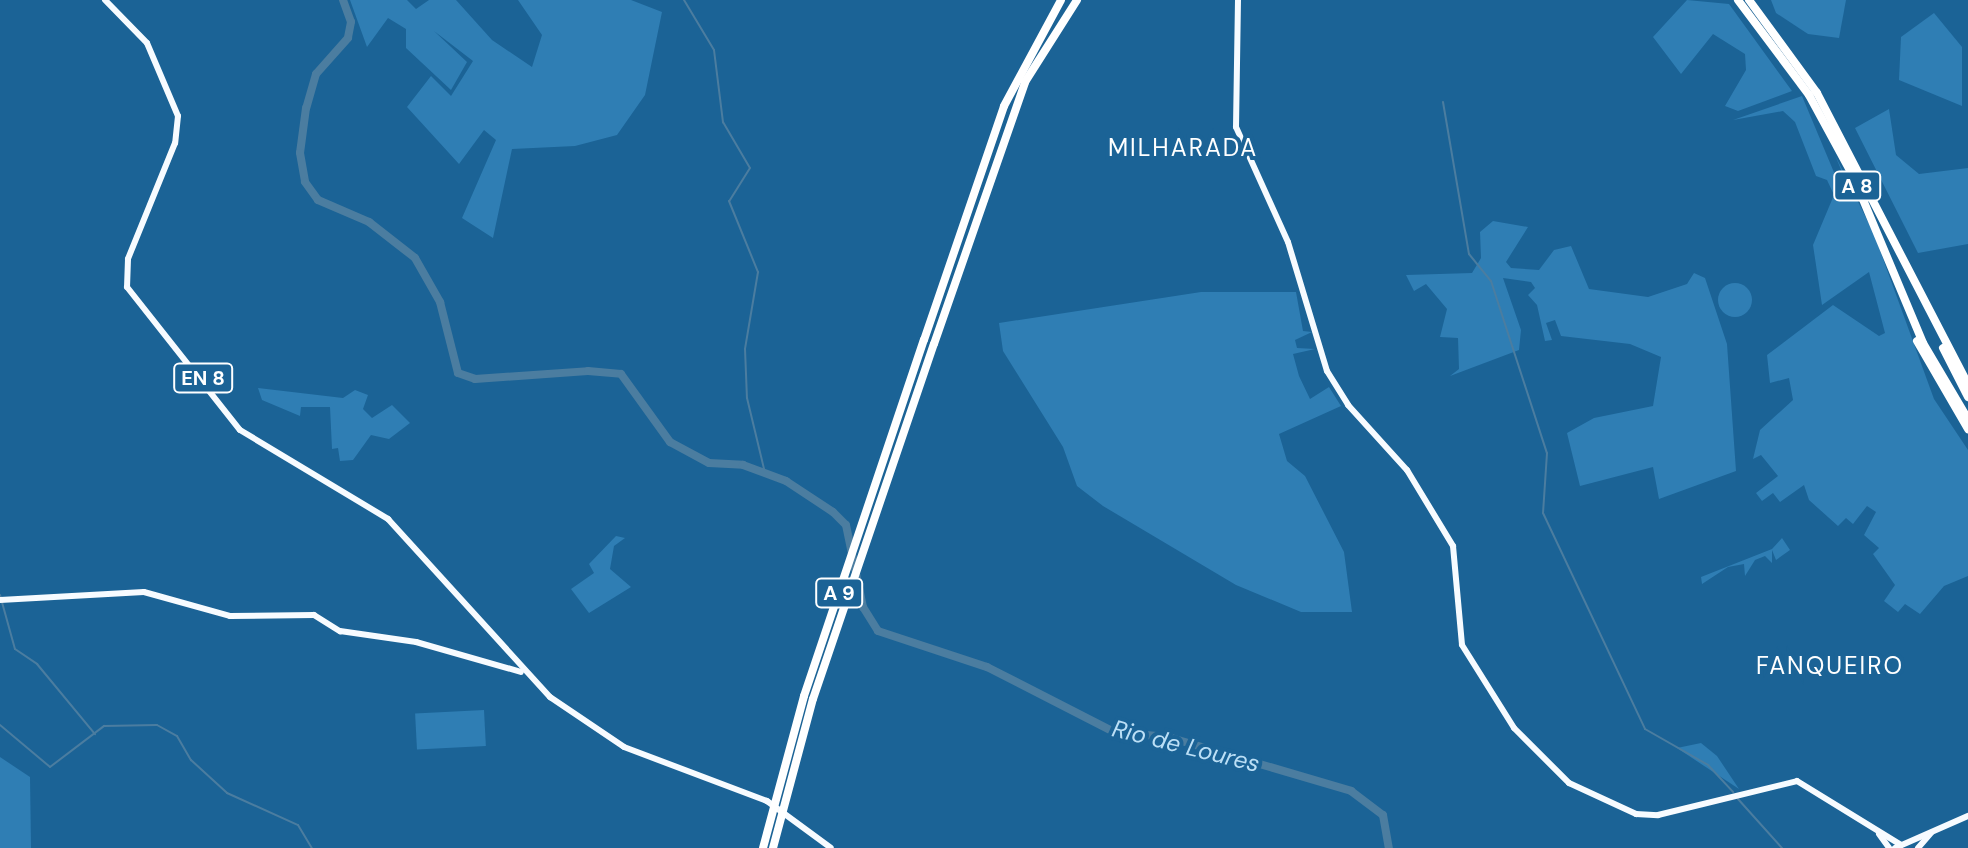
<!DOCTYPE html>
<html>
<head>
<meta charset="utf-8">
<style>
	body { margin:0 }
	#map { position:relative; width:1968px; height:848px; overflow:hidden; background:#1b6396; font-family:"DM Sans",sans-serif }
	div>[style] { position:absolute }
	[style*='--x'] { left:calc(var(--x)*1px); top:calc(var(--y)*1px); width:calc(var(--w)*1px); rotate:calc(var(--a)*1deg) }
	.green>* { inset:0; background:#2f7eb4; transform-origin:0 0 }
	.round { border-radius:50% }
	.stream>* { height:2px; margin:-1px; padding:0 1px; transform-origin:1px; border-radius:1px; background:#4b7da0 }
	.river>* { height:8px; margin:-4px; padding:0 4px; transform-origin:4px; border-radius:4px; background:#4b7da0 }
	.major>* { height:6px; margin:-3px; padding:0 3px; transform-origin:3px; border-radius:3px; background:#f7fbff }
	.highway>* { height:8px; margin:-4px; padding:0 4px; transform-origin:4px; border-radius:4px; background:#fff }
	.highway-bridge>* { height:8px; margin:-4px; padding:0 4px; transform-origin:4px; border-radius:4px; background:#fff }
	span { translate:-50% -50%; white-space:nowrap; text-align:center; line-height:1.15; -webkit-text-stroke:8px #1b6396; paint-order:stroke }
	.shield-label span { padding:2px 6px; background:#1b6396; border:2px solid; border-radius:6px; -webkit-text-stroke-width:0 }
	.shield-label { font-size:20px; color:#fff; font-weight:700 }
	.neighbourhood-label { font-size:24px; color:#fff; letter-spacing:2px }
	.water-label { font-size:24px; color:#bbdff6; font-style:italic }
</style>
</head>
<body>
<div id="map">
	<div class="green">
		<div style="clip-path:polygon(350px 0,407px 0,416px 9px,429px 0,456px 0,492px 40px,532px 67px,542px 35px,518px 0,631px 0,662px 12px,645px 95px,617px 135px,575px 146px,512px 149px,493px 238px,462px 218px,496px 140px,484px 130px,459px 164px,407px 107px,431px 76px,451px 96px,473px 61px,434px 31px,467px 62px,451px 90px,406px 48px,406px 29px,388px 18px,367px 47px)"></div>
		<div style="clip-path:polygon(1687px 0,1729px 4px,1792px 91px,1738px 111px,1725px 106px,1746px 70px,1745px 54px,1713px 34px,1681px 74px,1653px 37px)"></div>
		<div style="clip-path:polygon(1771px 0,1846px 0,1839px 38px,1808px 34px,1776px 13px)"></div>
		<div style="clip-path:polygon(1934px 13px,1962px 47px,1962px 106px,1899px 80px,1901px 37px)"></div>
		<div style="clip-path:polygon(1802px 96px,1846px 201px,1853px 199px,1835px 155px,1874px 234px,1934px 399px,1968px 450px,1968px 576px,1944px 586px,1920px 614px,1905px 604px,1898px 612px,1884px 601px,1895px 585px,1873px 554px,1879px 548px,1864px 535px,1876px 512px,1867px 506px,1853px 524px,1846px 518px,1838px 526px,1809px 500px,1804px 485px,1780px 502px,1773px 493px,1762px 501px,1756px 493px,1778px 476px,1761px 455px,1753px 459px,1760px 430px,1793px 400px,1789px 378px,1770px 383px,1767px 355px,1833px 305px,1879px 336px,1885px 333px,1869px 272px,1822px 305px,1813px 245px,1834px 195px,1827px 180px,1816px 176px,1795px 122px,1783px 111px,1733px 120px)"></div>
		<div style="clip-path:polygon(1889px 109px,1896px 155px,1919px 174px,1968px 168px,1968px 244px,1918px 253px,1855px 128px)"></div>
		<div style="clip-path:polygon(1493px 221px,1528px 227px,1506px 262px,1511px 268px,1539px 270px,1554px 250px,1571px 246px,1589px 289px,1648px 297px,1687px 284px,1694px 273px,1705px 278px,1727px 344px,1736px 471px,1659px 499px,1653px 467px,1580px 486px,1567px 433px,1594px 418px,1653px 406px,1661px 357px,1630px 344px,1561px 336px,1555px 320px,1546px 323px,1552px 340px,1545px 341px,1537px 305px,1528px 295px,1535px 288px,1531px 282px,1503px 278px,1521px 330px,1519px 350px,1450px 376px,1459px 369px,1458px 338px,1440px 337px,1447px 309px,1426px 284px,1414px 291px,1406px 275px,1472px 273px,1481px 258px,1480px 232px)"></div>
		<div class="round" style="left:1718px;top:283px;width:34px;height:34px"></div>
		<div style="clip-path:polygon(1201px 292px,1296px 292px,1303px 331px,1312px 332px,1295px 340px,1297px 348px,1315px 349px,1293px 354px,1299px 376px,1310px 399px,1329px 387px,1341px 406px,1279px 434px,1287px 461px,1305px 476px,1344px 552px,1352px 612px,1301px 612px,1236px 585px,1103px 506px,1077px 486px,1063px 447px,1003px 351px,999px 323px)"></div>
		<div style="clip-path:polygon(258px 388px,343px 398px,355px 390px,368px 395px,363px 409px,372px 418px,392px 405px,410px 423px,389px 439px,371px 435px,353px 460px,340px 461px,338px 448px,332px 449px,330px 407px,301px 407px,300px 416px,262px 400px)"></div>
		<div style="clip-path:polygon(616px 536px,625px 538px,614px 546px,610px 569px,631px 587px,589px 613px,571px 589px,594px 573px,589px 564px)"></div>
		<div style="clip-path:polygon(1782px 538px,1790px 550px,1776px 560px,1772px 550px,1772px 563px,1765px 556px,1755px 560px,1745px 576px,1744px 564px,1728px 567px,1702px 584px,1701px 577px,1772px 549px)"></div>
		<div style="left:484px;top:710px;width:36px;height:69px;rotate:87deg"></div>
		<div style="clip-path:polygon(1701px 743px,1717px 756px,1739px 789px,1677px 748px)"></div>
		<div style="clip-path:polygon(0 757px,30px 777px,31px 848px,0 848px)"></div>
	</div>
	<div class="stream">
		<div style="--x:684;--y:0;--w:58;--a:59"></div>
		<div style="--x:714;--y:50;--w:73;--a:82.9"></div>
		<div style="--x:723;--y:122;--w:53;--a:59.6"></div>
		<div style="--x:750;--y:168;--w:39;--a:122"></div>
		<div style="--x:729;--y:201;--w:77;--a:67.8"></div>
		<div style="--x:758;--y:272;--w:78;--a:99.6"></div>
		<div style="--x:745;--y:349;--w:49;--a:87.7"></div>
		<div style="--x:747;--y:398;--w:77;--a:76.5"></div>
		<div style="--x:1443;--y:102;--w:154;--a:80.3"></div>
		<div style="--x:1469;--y:254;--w:35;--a:51"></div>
		<div style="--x:1491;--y:281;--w:181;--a:72"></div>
		<div style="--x:1547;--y:453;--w:60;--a:93.8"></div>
		<div style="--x:1543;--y:513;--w:239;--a:64.7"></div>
		<div style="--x:1645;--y:729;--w:73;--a:29.7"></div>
		<div style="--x:1708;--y:765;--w:37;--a:47"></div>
		<div style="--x:0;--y:595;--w:56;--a:74.5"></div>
		<div style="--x:15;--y:649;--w:27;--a:34"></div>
		<div style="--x:37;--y:664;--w:91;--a:50.4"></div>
		<div style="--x:0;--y:725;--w:65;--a:40"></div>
		<div style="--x:50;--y:767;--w:68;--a:-37.2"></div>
		<div style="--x:104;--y:726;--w:53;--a:-1.1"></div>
		<div style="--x:157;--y:725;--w:23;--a:29"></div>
		<div style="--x:177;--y:736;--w:28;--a:60"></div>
		<div style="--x:191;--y:760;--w:49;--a:42.5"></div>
		<div style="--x:227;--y:793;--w:78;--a:24.3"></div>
		<div style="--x:298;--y:825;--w:27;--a:59"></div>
		<div style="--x:1738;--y:799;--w:66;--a:48.1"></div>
	</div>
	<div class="river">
		<div style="--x:343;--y:0;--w:23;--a:70"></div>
		<div style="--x:351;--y:22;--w:16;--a:101"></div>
		<div style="--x:348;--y:38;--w:48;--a:131.6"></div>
		<div style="--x:316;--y:74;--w:35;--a:106"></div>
		<div style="--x:306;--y:108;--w:45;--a:97.6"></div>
		<div style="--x:300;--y:153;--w:29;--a:80"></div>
		<div style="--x:305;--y:182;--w:22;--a:54"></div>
		<div style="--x:318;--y:200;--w:56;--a:23.3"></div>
		<div style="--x:369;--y:222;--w:58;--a:38"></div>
		<div style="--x:415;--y:258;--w:51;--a:60.4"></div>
		<div style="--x:440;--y:302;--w:73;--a:75.8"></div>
		<div style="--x:458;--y:373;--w:18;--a:19"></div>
		<div style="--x:475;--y:379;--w:113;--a:-4"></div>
		<div style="--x:588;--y:371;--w:33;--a:5"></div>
		<div style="--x:621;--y:374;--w:84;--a:54.2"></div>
		<div style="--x:670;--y:442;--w:44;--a:28.3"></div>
		<div style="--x:709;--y:463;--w:34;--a:3"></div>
		<div style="--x:743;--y:465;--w:46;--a:20.4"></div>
		<div style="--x:786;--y:481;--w:56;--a:33.4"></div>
		<div style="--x:833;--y:512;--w:18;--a:45"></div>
		<div style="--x:846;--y:525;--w:84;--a:78.3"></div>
		<div style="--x:863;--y:607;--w:28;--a:58"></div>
		<div style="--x:878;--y:631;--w:115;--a:18.3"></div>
		<div style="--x:987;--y:667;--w:143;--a:27.1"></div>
		<div style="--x:1114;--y:732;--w:54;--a:5.3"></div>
		<div style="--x:1168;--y:737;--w:191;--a:16.4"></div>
		<div style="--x:1351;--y:791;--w:40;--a:37"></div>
		<div style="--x:1383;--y:815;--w:34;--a:80"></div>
	</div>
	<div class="major">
		<div style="--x:105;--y:0;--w:60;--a:45.7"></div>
		<div style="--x:147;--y:43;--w:79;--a:67"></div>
		<div style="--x:178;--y:116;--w:27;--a:96"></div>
		<div style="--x:175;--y:143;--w:125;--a:112.1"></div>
		<div style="--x:128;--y:259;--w:28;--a:92"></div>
		<div style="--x:127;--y:287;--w:182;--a:51.7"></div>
		<div style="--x:240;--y:430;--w:173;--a:31"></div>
		<div style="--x:388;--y:519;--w:241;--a:47.7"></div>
		<div style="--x:550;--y:697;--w:89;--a:34"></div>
		<div style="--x:624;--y:747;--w:153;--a:20.7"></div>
		<div style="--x:767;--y:801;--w:79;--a:36.3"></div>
		<div style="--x:1238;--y:0;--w:127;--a:90.9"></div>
		<div style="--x:1236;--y:127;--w:126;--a:65.7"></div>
		<div style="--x:1288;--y:242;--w:135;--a:73.2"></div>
		<div style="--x:1327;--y:371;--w:40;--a:58"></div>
		<div style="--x:1348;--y:405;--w:88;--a:47.8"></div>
		<div style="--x:1407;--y:470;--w:89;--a:58.8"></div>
		<div style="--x:1453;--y:546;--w:99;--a:84.8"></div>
		<div style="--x:1462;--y:645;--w:98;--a:57.9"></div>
		<div style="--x:1514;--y:728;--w:78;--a:45"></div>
		<div style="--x:1569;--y:783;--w:74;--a:24.8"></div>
		<div style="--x:1636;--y:814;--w:22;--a:3"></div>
		<div style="--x:1658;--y:815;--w:143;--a:-13.7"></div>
		<div style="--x:1797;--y:781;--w:122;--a:31.6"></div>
		<div style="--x:0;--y:600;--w:144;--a:-3.2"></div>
		<div style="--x:144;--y:592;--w:89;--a:15.6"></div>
		<div style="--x:230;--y:616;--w:84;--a:-0.7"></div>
		<div style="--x:314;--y:615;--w:31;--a:32"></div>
		<div style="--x:340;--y:631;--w:77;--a:8.2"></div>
		<div style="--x:416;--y:642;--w:109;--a:15.9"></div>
		<div style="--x:1879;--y:834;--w:17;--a:54"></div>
		<div style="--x:1895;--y:848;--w:80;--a:-23.7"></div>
		<div style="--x:1918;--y:848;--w:20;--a:-49"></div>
	</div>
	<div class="highway">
		<div style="--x:1738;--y:0;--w:119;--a:53.2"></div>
		<div style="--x:1809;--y:95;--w:94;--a:61.5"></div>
		<div style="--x:1854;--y:178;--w:179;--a:67.3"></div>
		<div style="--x:1923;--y:343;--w:88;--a:59.4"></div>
		<div style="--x:1749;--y:0;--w:115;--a:53.8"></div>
		<div style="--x:1817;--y:93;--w:328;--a:62.6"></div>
		<div style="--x:924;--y:340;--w:247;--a:-71.1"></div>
		<div style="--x:1004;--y:106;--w:120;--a:-61.7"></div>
		<div style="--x:1917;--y:341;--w:102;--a:59.9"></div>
		<div style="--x:934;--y:344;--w:277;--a:-70.8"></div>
		<div style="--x:1025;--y:82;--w:97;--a:-57.6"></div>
		<div style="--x:1943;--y:348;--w:55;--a:63"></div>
	</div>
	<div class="highway-bridge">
		<div style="--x:763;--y:848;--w:157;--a:-74.9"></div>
		<div style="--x:804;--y:696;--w:376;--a:-71.4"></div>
		<div style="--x:773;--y:848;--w:154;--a:-75"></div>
		<div style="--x:813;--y:699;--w:375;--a:-71.2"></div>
	</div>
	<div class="shield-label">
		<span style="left:1857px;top:186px">A 8</span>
		<span style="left:203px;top:378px">EN 8</span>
		<span style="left:839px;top:593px">A 9</span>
	</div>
	<div class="neighbourhood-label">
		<span style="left:1183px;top:148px">MILHARADA</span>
		<span style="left:1830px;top:666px">FANQUEIRO</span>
	</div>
	<div class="water-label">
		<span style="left:1186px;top:746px;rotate:14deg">Rio de Loures</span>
	</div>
</div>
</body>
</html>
